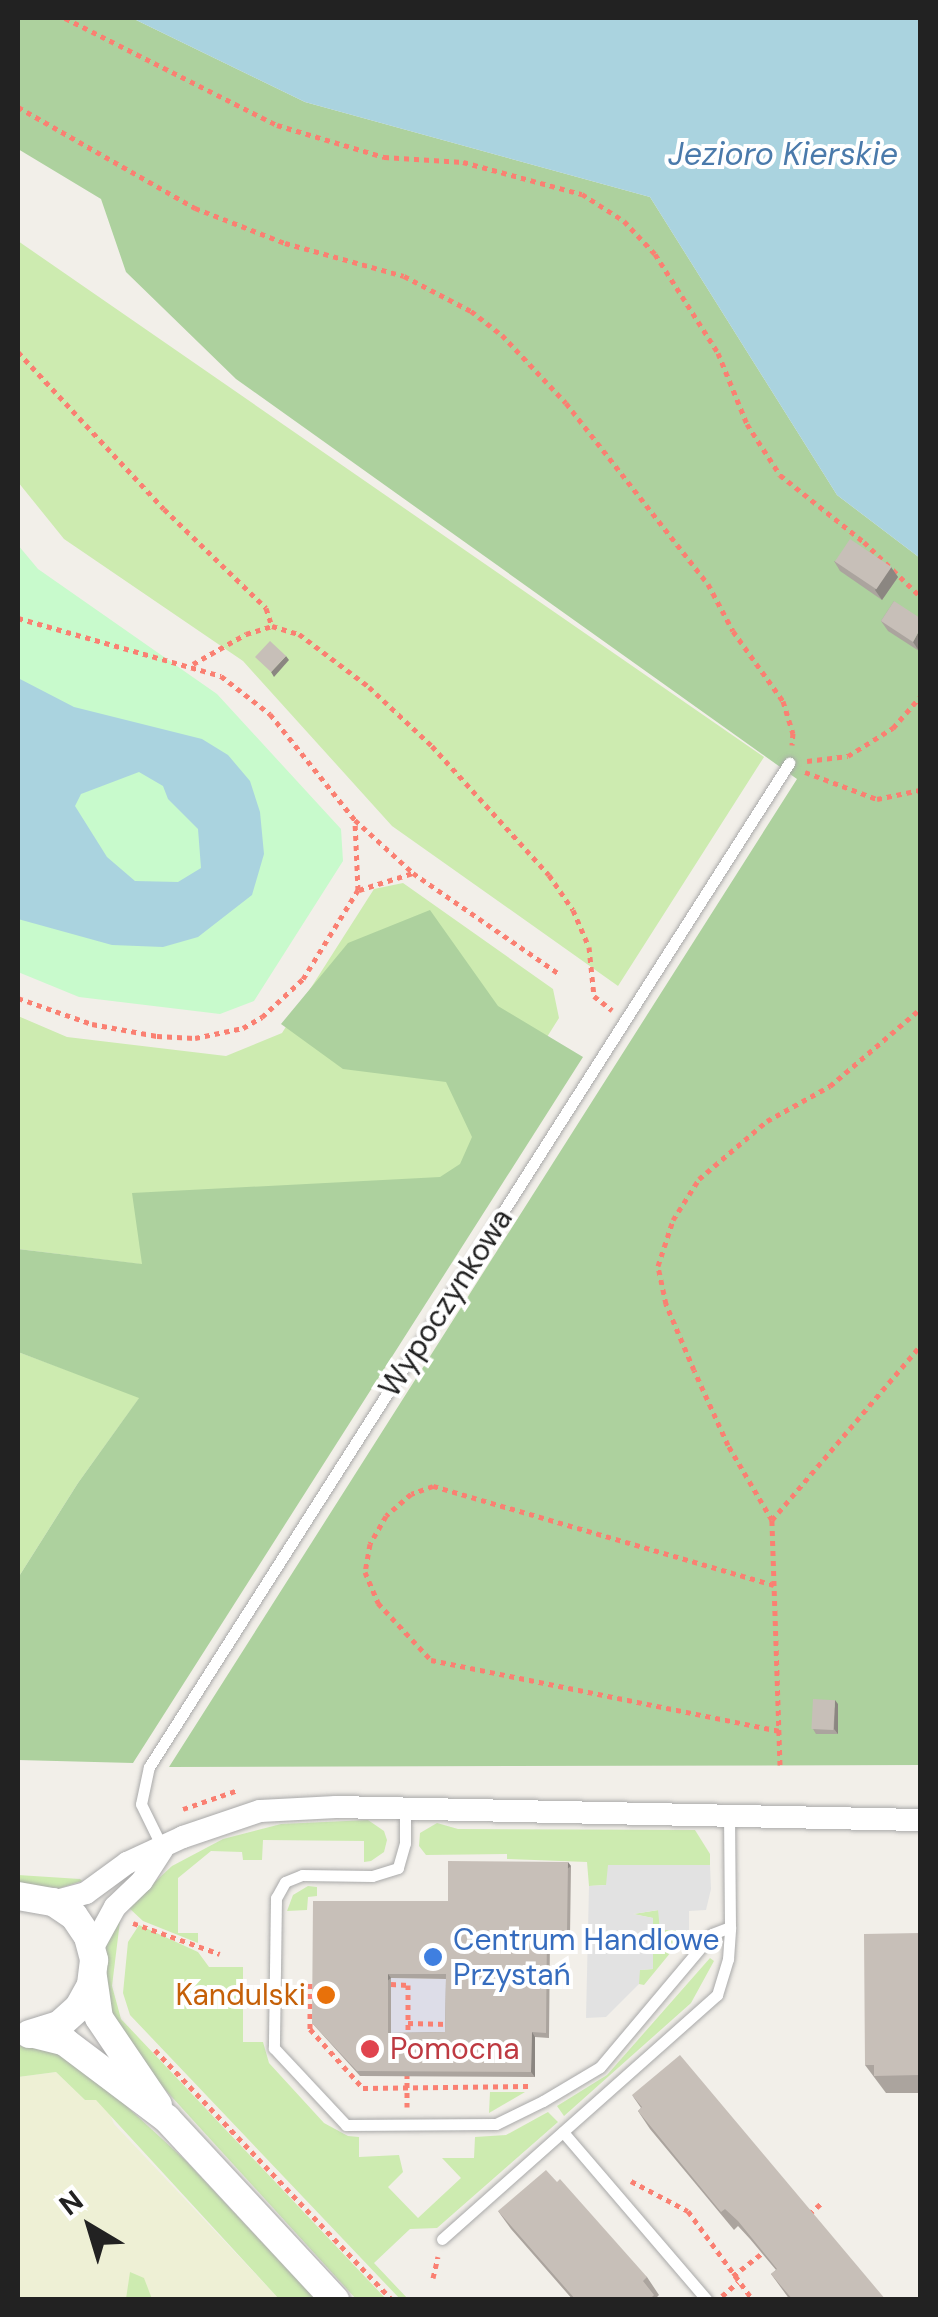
<!DOCTYPE html>
<html>
<head>
<meta charset="utf-8">
<style>
	body { margin:0 }
	#map { position:relative; width:938px; height:2317px; overflow:hidden; background:#f2efe9; font-family:"DM Sans",sans-serif }
	div>[style] { position:absolute }
	[style*='--x'] { left:calc(var(--x)*1px); top:calc(var(--y)*1px); width:calc(var(--w)*1px); rotate:calc(var(--a)*1deg) }
	.farmland>* { inset:0; background:#eef0d5 }
	.grass>* { inset:0; background:#cdebb0 }
	.forest>* { inset:0; background:#add19e }
	.park>* { inset:0; background:#c8facc }
	.parking>* { inset:0; background:#e2e2e2 }
	.plaza>* { inset:0; background:#dddde8 }
	.water>* { inset:0; background:#aad3df }
	.path>* { height:5px; margin-top:-2.5px; transform-origin:0; background:repeating-linear-gradient(90deg,#fa8072 0 5px,transparent 0 10px) }
	.roads { filter:drop-shadow(0 0 2px #a9a9a9) drop-shadow(0 0 2px #a9a9a9) }
	.service>* { height:11px; margin:-5.5px; padding:0 5.5px; transform-origin:5.5px; border-radius:5.5px; background:#fff }
	.minor>* { height:22px; margin:-11px; padding:0 11px; transform-origin:11px; border-radius:11px; background:#fff }
	.tertiary>* { height:28px; margin:-14px; padding:0 14px; transform-origin:14px; border-radius:14px; background:#fff }
	.wall>* { inset:0; background:#aba49e }
	.shaded-wall>* { inset:0; background:#8b8681; transform-origin:0 0 }
	.building>* { inset:0; background:#c7bfb8; transform-origin:0 0 }
	.dots>* { width:28px; height:28px; translate:-50% -50%; box-sizing:border-box; border:5px solid #fff; border-radius:50% }
	span { translate:-50% -50%; white-space:nowrap; text-align:center; line-height:1.15; -webkit-text-stroke:8px #fff; paint-order:stroke }
	.street-label { font-size:30px; color:#222 }
	.shop-label { font-size:30px; color:#366cbe }
	.left { translate:0 -50%; text-align:left }
	.food-label { font-size:30px; color:#c56008 }
	.right { translate:-100% -50%; text-align:right }
	.health-label { font-size:30px; color:#be3a42 }
	.water-label { font-size:32px; color:#4a7aab; font-style:italic }
	.frame { position:absolute; inset:0; border:20px solid #222; pointer-events:none }
	.north { position:absolute; left:40px; top:2177px; width:100px; height:100px; -webkit-text-stroke:8px #fff; paint-order:stroke; rotate:322deg; font-size:28px; font-weight:700; line-height:40px; text-align:center; color:#222 }
	.north::after { content:''; display:block; margin:auto; width:35px; height:45px; background:#222; clip-path:polygon(50% 0,100% 100%,50% 72%,0 100%) }
</style>
</head>
<body>
<div id="map">
	<div class="farmland">
		<div style="clip-path:polygon(56px 2072px,85px 2100px,95px 2099px,108px 2109px,114px 2124px,279px 2299px,18px 2300px,18px 2077px)"></div>
	</div>
	<div class="grass">
		<div style="clip-path:polygon(18px 241px,764px 757px,618px 986px,392px 826px,243px 661px,64px 539px,18px 482px)"></div>
		<div style="clip-path:polygon(403px 883px,553px 989px,559px 1018px,348px 1352px,228px 1275px,18px 1249px,18px 1016px,67px 1037px,226px 1056px,282px 1033px,374px 889px)"></div>
		<div style="clip-path:polygon(18px 1352px,140px 1397px,78px 1483px,18px 1578px)"></div>
		<div style="clip-path:polygon(368px 1820px,384px 1831px,387px 1840px,384px 1852px,371px 1861px,364px 1862px,364px 1841px,263px 1840px,262px 1860px,243px 1860px,242px 1852px,211px 1851px,178px 1878px,178px 1933px,198px 1933px,198px 1943px,143px 1921px,128px 1907px,172px 1866px,223px 1839px,281px 1824px)"></div>
		<div style="clip-path:polygon(437px 1823px,458px 1829px,695px 1830px,710px 1854px,710px 1865px,609px 1865px,607px 1885px,589px 1886px,587px 1862px,507px 1859px,507px 1854px,426px 1855px,419px 1846px,420px 1833px)"></div>
		<div style="clip-path:polygon(18px 1875px,80px 1879px,82px 1881px,60px 1888px,18px 1885px)"></div>
		<div style="clip-path:polygon(308px 1886px,317px 1887px,317px 1896px,308px 1897px,307px 1910px,287px 1911px,293px 1895px)"></div>
		<div style="clip-path:polygon(659px 1910px,660px 1930px,689px 1930px,644px 1985px,639px 1984px,639px 1970px,653px 1969px,653px 1918px,633px 1914px)"></div>
		<div style="clip-path:polygon(120px 1921px,112px 1986px,121px 2019px,386px 2299px,356px 2299px,150px 2073px,105px 2003px,104px 1947px)"></div>
		<div style="clip-path:polygon(139px 1925px,198px 1952px,209px 1967px,243px 1967px,243px 2042px,263px 2042px,269px 2063px,324px 2123px,348px 2136px,359px 2137px,359px 2157px,399px 2155px,403px 2172px,388px 2187px,418px 2218px,461px 2178px,442px 2158px,474px 2158px,475px 2137px,506px 2135px,548px 2112px,558px 2122px,437px 2228px,410px 2229px,374px 2263px,408px 2299px,400px 2299px,130px 2015px,123px 1993px,128px 1942px)"></div>
		<div style="clip-path:polygon(710px 1958px,714px 1961px,691px 2003px,564px 2116px,557px 2106px,607px 2075px)"></div>
		<div style="clip-path:polygon(18px 2046px,46px 2047px,84px 2067px,186px 2161px,315px 2299px,279px 2299px,96px 2100px,85px 2100px,56px 2072px,18px 2077px)"></div>
		<div style="clip-path:polygon(490px 2092px,525px 2092px,489px 2113px)"></div>
		<div style="clip-path:polygon(130px 2272px,144px 2278px,152px 2299px,126px 2299px)"></div>
	</div>
	<div class="forest">
		<div style="clip-path:polygon(18px 18px,132px 18px,305px 102px,650px 197px,837px 495px,920px 558px,920px 1765px,169px 1767px,797px 779px,236px 379px,126px 272px,101px 199px,18px 149px)"></div>
		<div style="clip-path:polygon(430px 910px,498px 1006px,583px 1057px,133px 1763px,18px 1760px,18px 1578px,78px 1483px,139px 1398px,18px 1352px,18px 1249px,142px 1264px,132px 1193px,440px 1177px,460px 1164px,472px 1137px,446px 1082px,343px 1069px,281px 1024px,348px 943px)"></div>
	</div>
	<div class="park">
		<div style="clip-path:polygon(18px 545px,38px 569px,217px 694px,341px 829px,343px 861px,254px 1001px,220px 1014px,79px 997px,18px 972px)"></div>
	</div>
	<div class="parking">
		<div style="clip-path:polygon(608px 1865px,710px 1865px,711px 1889px,706px 1910px,689px 1911px,689px 1930px,660px 1930px,658px 1910px,633px 1914px,653px 1918px,653px 1969px,640px 1970px,639px 1984px,606px 2017px,586px 2018px,589px 1886px,606px 1885px)"></div>
	</div>
	<div class="plaza">
		<div style="clip-path:polygon(391px 1978px,449px 1979px,449px 2038px,425px 2038px,424px 2076px,390px 2076px)"></div>
	</div>
	<div class="water">
		<div style="clip-path:polygon(132px 18px,920px 18px,920px 558px,837px 495px,650px 197px,305px 102px)"></div>
		<div style="clip-path:polygon(evenodd,18px 678px,74px 707px,202px 739px,228px 755px,250px 781px,260px 812px,264px 854px,252px 895px,198px 937px,163px 947px,112px 945px,18px 919px,18px 678px,139px 772px,163px 786px,168px 799px,198px 829px,201px 868px,178px 882px,135px 881px,107px 857px,75px 806px,81px 794px,139px 772px)"></div>
	</div>
	<div class="path">
		<div style="--x:65;--y:18;--w:237;--a:26.8"></div>
		<div style="--x:277;--y:125;--w:112;--a:16.7"></div>
		<div style="--x:384;--y:157;--w:79;--a:3.6"></div>
		<div style="--x:463;--y:162;--w:123;--a:15.1"></div>
		<div style="--x:582;--y:194;--w:50;--a:32.7"></div>
		<div style="--x:624;--y:221;--w:45;--a:46.8"></div>
		<div style="--x:655;--y:254;--w:117;--a:57.5"></div>
		<div style="--x:718;--y:353;--w:77;--a:67.8"></div>
		<div style="--x:747;--y:424;--w:61;--a:57.1"></div>
		<div style="--x:780;--y:475;--w:107;--a:38.6"></div>
		<div style="--x:864;--y:542;--w:78;--a:44"></div>
		<div style="--x:18;--y:107;--w:204;--a:29.7"></div>
		<div style="--x:195;--y:208;--w:97;--a:21.3"></div>
		<div style="--x:285;--y:243;--w:123;--a:15.5"></div>
		<div style="--x:404;--y:276;--w:76;--a:27.6"></div>
		<div style="--x:471;--y:311;--w:39;--a:38"></div>
		<div style="--x:502;--y:335;--w:93;--a:46.7"></div>
		<div style="--x:566;--y:403;--w:230;--a:51.9"></div>
		<div style="--x:708;--y:584;--w:53;--a:62"></div>
		<div style="--x:733;--y:631;--w:86;--a:54.5"></div>
		<div style="--x:783;--y:701;--w:34;--a:73"></div>
		<div style="--x:793;--y:733;--w:12;--a:95"></div>
		<div style="--x:18;--y:352;--w:214;--a:47.1"></div>
		<div style="--x:164;--y:509;--w:142;--a:44.1"></div>
		<div style="--x:266;--y:608;--w:19;--a:72"></div>
		<div style="--x:18;--y:618;--w:211;--a:15.9"></div>
		<div style="--x:221;--y:676;--w:62;--a:37.8"></div>
		<div style="--x:270;--y:714;--w:136;--a:51.3"></div>
		<div style="--x:355;--y:820;--w:79;--a:42.4"></div>
		<div style="--x:413;--y:873;--w:176;--a:34.6"></div>
		<div style="--x:193;--y:664;--w:61;--a:-29.5"></div>
		<div style="--x:246;--y:634;--w:27;--a:-17"></div>
		<div style="--x:272;--y:626;--w:28;--a:17"></div>
		<div style="--x:299;--y:634;--w:88;--a:37.1"></div>
		<div style="--x:369;--y:687;--w:86;--a:43.1"></div>
		<div style="--x:432;--y:746;--w:174;--a:47.8"></div>
		<div style="--x:549;--y:875;--w:42;--a:55.6"></div>
		<div style="--x:573;--y:910;--w:40;--a:66.6"></div>
		<div style="--x:589;--y:947;--w:49;--a:84.2"></div>
		<div style="--x:594;--y:996;--w:23;--a:38"></div>
		<div style="--x:807;--y:761;--w:41;--a:-7"></div>
		<div style="--x:848;--y:756;--w:53;--a:-31.9"></div>
		<div style="--x:893;--y:728;--w:41;--a:-48.9"></div>
		<div style="--x:805;--y:772;--w:77;--a:20.6"></div>
		<div style="--x:877;--y:799;--w:44;--a:-11.8"></div>
		<div style="--x:359;--y:890;--w:57;--a:-17.5"></div>
		<div style="--x:18;--y:998;--w:78;--a:19.4"></div>
		<div style="--x:92;--y:1024;--w:66;--a:10.5"></div>
		<div style="--x:157;--y:1036;--w:38;--a:3"></div>
		<div style="--x:195;--y:1038;--w:49;--a:-11.8"></div>
		<div style="--x:243;--y:1028;--w:22;--a:-30"></div>
		<div style="--x:262;--y:1017;--w:56;--a:-42.8"></div>
		<div style="--x:303;--y:979;--w:105;--a:-58.3"></div>
		<div style="--x:358;--y:890;--w:70;--a:-92.5"></div>
		<div style="--x:772;--y:1520;--w:228;--a:-49.6"></div>
		<div style="--x:774;--y:1585;--w:355;--a:-163.8"></div>
		<div style="--x:433;--y:1486;--w:23;--a:160"></div>
		<div style="--x:411;--y:1494;--w:33;--a:139"></div>
		<div style="--x:386;--y:1516;--w:32;--a:120"></div>
		<div style="--x:370;--y:1544;--w:28;--a:100"></div>
		<div style="--x:365;--y:1572;--w:34;--a:67"></div>
		<div style="--x:378;--y:1603;--w:78;--a:47.1"></div>
		<div style="--x:431;--y:1660;--w:356;--a:11.5"></div>
		<div style="--x:780;--y:1765;--w:245;--a:-91.9"></div>
		<div style="--x:772;--y:1520;--w:87;--a:-120.4"></div>
		<div style="--x:728;--y:1445;--w:82;--a:-114.4"></div>
		<div style="--x:694;--y:1370;--w:72;--a:-113"></div>
		<div style="--x:666;--y:1304;--w:39;--a:-102"></div>
		<div style="--x:658;--y:1266;--w:48;--a:-71.9"></div>
		<div style="--x:673;--y:1220;--w:49;--a:-57.6"></div>
		<div style="--x:699;--y:1179;--w:89;--a:-40.5"></div>
		<div style="--x:767;--y:1121;--w:72;--a:-29.1"></div>
		<div style="--x:830;--y:1086;--w:118;--a:-40.5"></div>
		<div style="--x:183;--y:1809;--w:58;--a:-19.1"></div>
		<div style="--x:133;--y:1923;--w:92;--a:19.6"></div>
		<div style="--x:310;--y:1983;--w:46;--a:90"></div>
		<div style="--x:310;--y:2029;--w:79;--a:48.1"></div>
		<div style="--x:363;--y:2088;--w:166;--a:-0.7"></div>
		<div style="--x:391;--y:1984;--w:17;--a:3"></div>
		<div style="--x:408;--y:1985;--w:52;--a:90"></div>
		<div style="--x:408;--y:2023;--w:41;--a:1.4"></div>
		<div style="--x:155;--y:2050;--w:344;--a:46.5"></div>
		<div style="--x:407;--y:2073;--w:34;--a:90"></div>
		<div style="--x:631;--y:2181;--w:64;--a:27.8"></div>
		<div style="--x:688;--y:2211;--w:110;--a:53.9"></div>
		<div style="--x:809;--y:2214;--w:18;--a:-41"></div>
		<div style="--x:733;--y:2276;--w:42;--a:-38.2"></div>
		<div style="--x:433;--y:2278;--w:22;--a:-77"></div>
		<div style="--x:722;--y:2296;--w:21;--a:-41"></div>
	</div>
	<div class="roads">
		<div class="service">
			<div style="--x:405;--y:1808;--w:35;--a:90"></div>
			<div style="--x:405;--y:1843;--w:26;--a:106"></div>
			<div style="--x:398;--y:1868;--w:27;--a:163"></div>
			<div style="--x:372;--y:1876;--w:70;--a:-179.2"></div>
			<div style="--x:302;--y:1875;--w:18;--a:158"></div>
			<div style="--x:285;--y:1882;--w:18;--a:119"></div>
			<div style="--x:276;--y:1898;--w:150;--a:90.8"></div>
			<div style="--x:274;--y:2048;--w:105;--a:46.9"></div>
			<div style="--x:346;--y:2125;--w:150;--a:-0.4"></div>
			<div style="--x:496;--y:2124;--w:52;--a:-26.1"></div>
			<div style="--x:543;--y:2101;--w:66;--a:-30.8"></div>
			<div style="--x:600;--y:2067;--w:174;--a:-49.9"></div>
			<div style="--x:712;--y:1934;--w:19;--a:-21"></div>
			<div style="--x:163;--y:1849;--w:50;--a:-116.1"></div>
			<div style="--x:141;--y:1804;--w:38;--a:-78"></div>
			<div style="--x:149;--y:1767;--w:1191;--a:-57.48"></div>
			<div style="--x:563;--y:2132;--w:221;--a:49.4"></div>
			<div style="--x:442;--y:2239;--w:368;--a:-41.6"></div>
			<div style="--x:717;--y:1995;--w:38;--a:-73"></div>
			<div style="--x:728;--y:1959;--w:32;--a:-86"></div>
			<div style="--x:730;--y:1927;--w:111;--a:-90.5"></div>
		</div>
		<div class="minor">
			<div style="--x:53;--y:1902;--w:34;--a:-15"></div>
			<div style="--x:86;--y:1893;--w:51;--a:-36.2"></div>
			<div style="--x:127;--y:1863;--w:62;--a:-24.9"></div>
			<div style="--x:183;--y:1837;--w:81;--a:-18.7"></div>
			<div style="--x:260;--y:1811;--w:76;--a:-3"></div>
			<div style="--x:336;--y:1807;--w:584;--a:1.28"></div>
			<div style="--x:92;--y:1949;--w:48;--a:-61.3"></div>
			<div style="--x:115;--y:1907;--w:37;--a:-44"></div>
			<div style="--x:142;--y:1881;--w:38;--a:-57"></div>
		</div>
		<div class="tertiary">
			<div style="--x:18;--y:1896;--w:36;--a:10"></div>
			<div style="--x:53;--y:1902;--w:25;--a:34"></div>
			<div style="--x:74;--y:1916;--w:25;--a:56"></div>
			<div style="--x:88;--y:1937;--w:24;--a:75"></div>
			<div style="--x:94;--y:1960;--w:25;--a:97"></div>
			<div style="--x:91;--y:1985;--w:26;--a:119"></div>
			<div style="--x:78;--y:2008;--w:25;--a:138"></div>
			<div style="--x:59;--y:2025;--w:31;--a:163"></div>
			<div style="--x:93;--y:1977;--w:41;--a:81.7"></div>
			<div style="--x:99;--y:2018;--w:105;--a:55.9"></div>
			<div style="--x:34;--y:2034;--w:32;--a:14"></div>
			<div style="--x:65;--y:2042;--w:128;--a:37"></div>
			<div style="--x:167;--y:2119;--w:247;--a:47.1"></div>
		</div>
	</div>
	<div class="wall">
		<div style="clip-path:polygon(834px 561px,891px 567px,898px 577px,882px 600px,840px 571px)"></div>
		<div style="clip-path:polygon(894px 601px,919px 651px,888px 631px,881px 621px)"></div>
		<div style="clip-path:polygon(838px 1704px,838px 1734px,816px 1734px,813px 1729px)"></div>
		<div style="clip-path:polygon(evenodd,571px 1866px,570px 1936px,550px 1936px,549px 2038px,535px 2037px,535px 2077px,360px 2076px,312px 2023px,448px 1901px,571px 1866px,391px 1978px,446px 1979px,445px 2032px,391px 2033px,391px 1978px)"></div>
		<div style="clip-path:polygon(920px 1933px,920px 2093px,886px 2093px,865px 2065px)"></div>
		<div style="clip-path:polygon(632px 2095px,886px 2300px,790px 2300px,771px 2274px,776px 2270px,750px 2239px,738px 2226px,734px 2230px,650px 2129px,638px 2111px,641px 2108px)"></div>
		<div style="clip-path:polygon(498px 2211px,647px 2277px,659px 2295px,656px 2298px,658px 2300px,573px 2300px,511px 2229px)"></div>
	</div>
	<div class="shaded-wall">
		<div style="clip-path:polygon(891px 567px,898px 577px,882px 600px,875px 590px)"></div>
		<div style="clip-path:polygon(920px 629px,920px 649px,919px 651px,913px 642px)"></div>
		<div style="clip-path:polygon(286px 656px,289px 660px,274px 677px,271px 672px)"></div>
		<div style="clip-path:polygon(835px 1700px,838px 1704px,838px 1734px,834px 1729px)"></div>
		<div style="left:568px;top:1862px;width:5px;height:70px;rotate:53deg"></div>
		<div style="left:547px;top:1932px;width:5px;height:101px;rotate:53deg"></div>
		<div style="left:388px;top:1974px;width:5px;height:59px;rotate:53deg"></div>
		<div style="clip-path:polygon(532px 2032px,535px 2037px,535px 2077px,531px 2072px)"></div>
	</div>
	<div class="building">
		<div style="left:850px;top:539px;width:50px;height:27px;rotate:34deg"></div>
		<div style="clip-path:polygon(894px 601px,920px 618px,920px 629px,913px 642px,881px 621px)"></div>
		<div style="left:270px;top:641px;width:22px;height:22px;rotate:43deg"></div>
		<div style="left:813px;top:1699px;width:22px;height:30px;rotate:3deg"></div>
		<div style="clip-path:polygon(evenodd,448px 1861px,568px 1862px,567px 1932px,547px 1932px,546px 2033px,532px 2032px,531px 2072px,357px 2071px,312px 2023px,313px 1901px,448px 1901px,448px 1861px,388px 1974px,446px 1974px,445px 2032px,388px 2033px,388px 1974px)"></div>
		<div style="clip-path:polygon(920px 1933px,920px 2075px,874px 2076px,874px 2065px,865px 2065px,864px 1934px)"></div>
		<div style="clip-path:polygon(680px 2055px,886px 2300px,793px 2300px,771px 2274px,777px 2269px,738px 2221px,725px 2209px,721px 2212px,638px 2111px,642px 2107px,632px 2095px)"></div>
		<div style="clip-path:polygon(546px 2170px,557px 2182px,560px 2179px,647px 2277px,643px 2281px,654px 2295px,649px 2300px,576px 2300px,498px 2211px)"></div>
	</div>
	<div class="dots">
		<div style="left:433px;top:1957px;background:#3f7fe0"></div>
		<div style="left:326px;top:1995px;background:#e8710a"></div>
		<div style="left:370px;top:2049px;background:#e0444e"></div>
	</div>
	<div class="street-label">
		<span style="left:446px;top:1303px;rotate:-57deg">Wypoczynkowa</span>
	</div>
	<div class="shop-label">
		<span class="left" style="left:453px;top:1957px">Centrum Handlowe<br>Przystań</span>
	</div>
	<div class="food-label">
		<span class="right" style="left:306px;top:1995px">Kandulski</span>
	</div>
	<div class="health-label">
		<span class="left" style="left:390px;top:2049px">Pomocna</span>
	</div>
	<div class="water-label">
		<span style="left:783px;top:154px">Jezioro Kierskie</span>
	</div>
	<div class="frame"></div>
	<div class="north">N</div>
</div>
</body>
</html>
